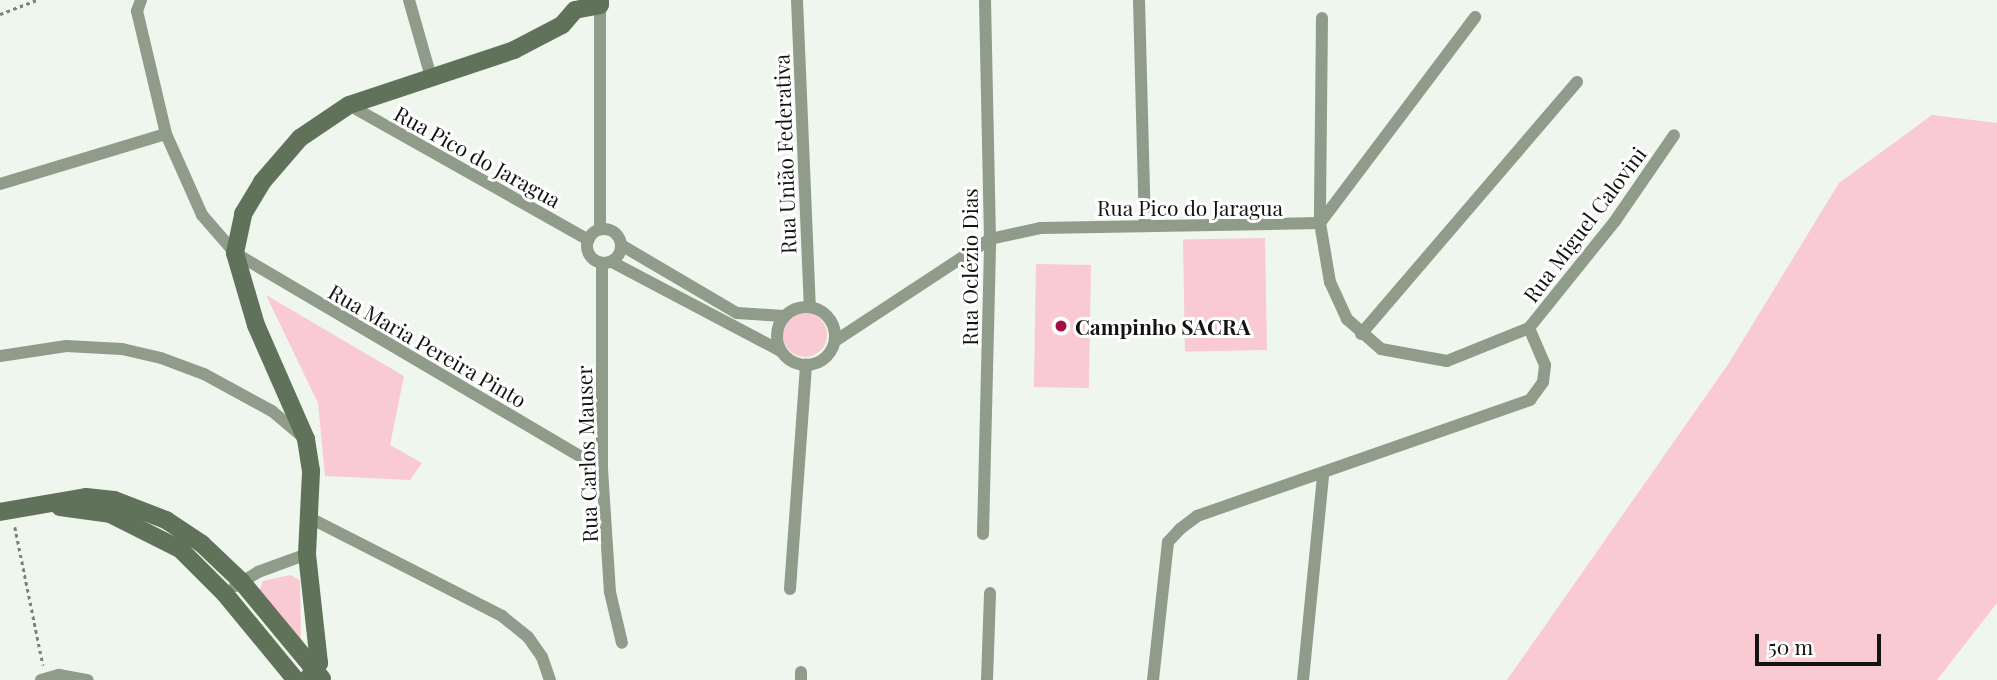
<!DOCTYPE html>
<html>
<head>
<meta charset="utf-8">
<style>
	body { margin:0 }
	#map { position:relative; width:1997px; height:680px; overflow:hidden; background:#eff6ed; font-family:"Playfair Display",serif }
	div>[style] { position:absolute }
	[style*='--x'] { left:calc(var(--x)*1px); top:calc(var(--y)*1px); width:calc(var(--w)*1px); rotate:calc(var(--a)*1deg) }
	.green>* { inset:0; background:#f9cad1; transform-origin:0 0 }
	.round { border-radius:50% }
	.path>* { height:2.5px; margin-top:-1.25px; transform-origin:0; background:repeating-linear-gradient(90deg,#7c817b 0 3.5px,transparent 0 7px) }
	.street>* { height:12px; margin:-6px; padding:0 6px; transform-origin:6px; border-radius:6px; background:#8f9c8a }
	.street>.ring { margin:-6px; padding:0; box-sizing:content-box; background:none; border:12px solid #8f9c8a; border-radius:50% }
	.secondary>* { height:18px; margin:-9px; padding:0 9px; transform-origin:9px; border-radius:9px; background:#607259 }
	.dots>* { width:19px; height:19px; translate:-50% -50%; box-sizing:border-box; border:4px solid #fff; border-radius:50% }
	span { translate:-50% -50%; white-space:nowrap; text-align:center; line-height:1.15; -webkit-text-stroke:6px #fff; paint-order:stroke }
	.street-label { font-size:21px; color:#121411 }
	.poi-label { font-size:21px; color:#121411; font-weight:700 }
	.left { translate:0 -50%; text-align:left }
	.scale { position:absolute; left:1755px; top:634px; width:126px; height:32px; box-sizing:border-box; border:4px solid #121411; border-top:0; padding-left:9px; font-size:21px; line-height:24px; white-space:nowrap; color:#121411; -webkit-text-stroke:5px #fff; paint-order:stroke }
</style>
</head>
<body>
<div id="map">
	<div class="green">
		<div style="clip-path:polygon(1932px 115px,1997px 123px,1997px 603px,1937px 680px,1507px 680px,1729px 363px,1839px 183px)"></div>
		<div style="left:1265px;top:238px;width:112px;height:82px;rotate:89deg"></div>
		<div style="left:1091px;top:265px;width:123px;height:55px;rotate:91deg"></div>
		<div style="clip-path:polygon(266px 295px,404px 376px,390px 445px,422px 463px,410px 480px,325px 476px,318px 403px)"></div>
		<div class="round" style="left:783px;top:313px;width:44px;height:44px"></div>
		<div style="clip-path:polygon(290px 575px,300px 580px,301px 641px,259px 591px,263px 581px)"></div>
	</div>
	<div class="path">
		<div style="--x:0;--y:14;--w:39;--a:-21"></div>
		<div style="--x:15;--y:527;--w:141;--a:78.5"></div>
	</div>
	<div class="street">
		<div style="--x:141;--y:0;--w:12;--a:110"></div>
		<div style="--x:137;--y:11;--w:126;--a:76.7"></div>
		<div style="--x:166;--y:134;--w:89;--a:66"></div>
		<div style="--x:202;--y:215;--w:50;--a:49"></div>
		<div style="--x:235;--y:253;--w:426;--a:30.5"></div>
		<div style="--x:409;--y:0;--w:80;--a:74.1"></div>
		<div style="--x:797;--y:0;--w:307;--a:87.6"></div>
		<div style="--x:1139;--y:0;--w:224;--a:88.5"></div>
		<div style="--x:600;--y:5;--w:224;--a:90"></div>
		<div style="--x:1322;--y:18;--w:205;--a:90.6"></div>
		<div style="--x:1320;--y:223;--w:60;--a:80.4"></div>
		<div style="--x:1330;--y:282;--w:41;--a:65.3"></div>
		<div style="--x:1347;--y:319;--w:45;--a:41.4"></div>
		<div style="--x:1381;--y:349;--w:67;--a:10.3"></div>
		<div style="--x:1447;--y:361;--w:88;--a:-21.9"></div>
		<div style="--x:1529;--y:328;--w:137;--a:-51.2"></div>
		<div style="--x:1615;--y:221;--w:104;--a:-55.5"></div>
		<div style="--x:349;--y:105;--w:275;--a:29.4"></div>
		<div style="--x:0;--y:184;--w:173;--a:-16.8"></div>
		<div class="ring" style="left:587px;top:229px;width:22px;height:22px"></div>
		<div style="--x:621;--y:245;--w:134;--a:30.4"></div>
		<div style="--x:737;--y:313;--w:47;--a:3.7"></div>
		<div style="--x:612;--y:262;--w:191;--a:27.8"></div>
		<div style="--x:602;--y:263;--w:206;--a:90"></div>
		<div style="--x:602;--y:469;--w:123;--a:86.3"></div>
		<div style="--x:610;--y:592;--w:52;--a:76.8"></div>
		<div class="ring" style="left:777px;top:307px;width:46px;height:46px"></div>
		<div style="--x:1361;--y:334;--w:332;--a:-49.4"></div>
		<div style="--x:835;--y:341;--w:186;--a:-33.3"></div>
		<div style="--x:990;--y:239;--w:51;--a:-12.4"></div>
		<div style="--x:1040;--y:228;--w:280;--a:-1"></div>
		<div style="--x:1320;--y:223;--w:258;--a:-53"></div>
		<div style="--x:0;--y:356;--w:67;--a:-8.6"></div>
		<div style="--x:66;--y:346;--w:56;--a:3.1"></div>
		<div style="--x:122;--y:349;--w:40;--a:13"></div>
		<div style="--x:161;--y:358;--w:46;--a:20.4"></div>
		<div style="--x:204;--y:374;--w:77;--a:28.6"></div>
		<div style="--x:272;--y:411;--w:39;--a:40"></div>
		<div style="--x:310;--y:518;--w:216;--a:27"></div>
		<div style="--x:502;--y:616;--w:33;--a:39"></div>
		<div style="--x:528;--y:637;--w:24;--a:55"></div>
		<div style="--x:542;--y:657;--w:24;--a:71"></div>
		<div style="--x:983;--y:534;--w:295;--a:-88.6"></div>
		<div style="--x:990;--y:239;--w:239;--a:-91.2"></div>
		<div style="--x:235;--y:586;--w:27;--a:-31"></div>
		<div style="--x:258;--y:572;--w:52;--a:-20.2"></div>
		<div style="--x:790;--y:589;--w:225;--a:-85.9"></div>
		<div style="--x:801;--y:672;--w:8;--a:90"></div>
		<div style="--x:41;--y:680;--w:19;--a:-16"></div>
		<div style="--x:59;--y:675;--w:29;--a:10"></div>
		<div style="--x:987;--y:680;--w:87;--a:-88"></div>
		<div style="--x:1153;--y:680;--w:139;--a:-83.8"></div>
		<div style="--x:1168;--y:542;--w:18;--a:-47"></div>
		<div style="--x:1180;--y:529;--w:21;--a:-37"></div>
		<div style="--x:1197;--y:516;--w:353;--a:-19.2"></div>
		<div style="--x:1530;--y:400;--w:22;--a:-54"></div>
		<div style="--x:1543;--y:382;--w:17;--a:-83"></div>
		<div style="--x:1545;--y:365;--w:40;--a:-113.4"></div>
		<div style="--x:1303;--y:680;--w:205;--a:-84.4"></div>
	</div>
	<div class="secondary">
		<div style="--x:60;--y:507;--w:50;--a:8"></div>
		<div style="--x:110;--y:514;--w:78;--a:26.6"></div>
		<div style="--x:180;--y:549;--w:64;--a:45"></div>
		<div style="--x:225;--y:594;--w:112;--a:50.5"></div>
		<div style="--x:0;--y:512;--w:87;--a:-9.9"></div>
		<div style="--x:86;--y:497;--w:28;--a:6"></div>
		<div style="--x:114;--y:500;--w:56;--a:21"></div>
		<div style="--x:166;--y:520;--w:43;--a:33.7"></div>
		<div style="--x:202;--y:544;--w:54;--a:43.5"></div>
		<div style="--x:241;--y:581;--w:127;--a:50.4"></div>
		<div style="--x:307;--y:680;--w:21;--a:-55"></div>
		<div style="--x:319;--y:663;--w:110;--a:-96.3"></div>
		<div style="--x:307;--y:554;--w:83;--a:-87.2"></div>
		<div style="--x:311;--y:471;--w:32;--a:-99"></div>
		<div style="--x:306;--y:439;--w:124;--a:-113.7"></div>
		<div style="--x:256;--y:325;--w:75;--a:-106.3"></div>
		<div style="--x:235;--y:253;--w:40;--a:-78"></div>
		<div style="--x:243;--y:214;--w:37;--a:-59"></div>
		<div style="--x:262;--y:182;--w:58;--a:-49.2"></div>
		<div style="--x:300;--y:138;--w:59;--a:-34"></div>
		<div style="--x:349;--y:105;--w:174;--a:-18.4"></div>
		<div style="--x:514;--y:50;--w:54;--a:-27.5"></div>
		<div style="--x:562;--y:25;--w:20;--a:-49"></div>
		<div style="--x:575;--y:10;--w:25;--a:-11"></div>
		<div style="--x:600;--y:5;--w:5;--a:-90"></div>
	</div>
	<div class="dots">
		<div style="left:1061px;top:326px;background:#a40c44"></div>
	</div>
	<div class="street-label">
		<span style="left:784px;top:154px;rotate:-92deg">Rua União Federativa</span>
		<span style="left:478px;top:156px;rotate:29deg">Rua Pico do Jaragua</span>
		<span style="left:1190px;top:207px">Rua Pico do Jaragua</span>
		<span style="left:1584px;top:224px;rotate:-53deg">Rua Miguel Calovini</span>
		<span style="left:969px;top:267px;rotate:-90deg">Rua Oclézio Dias</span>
		<span style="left:428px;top:345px;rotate:30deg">Rua Maria Pereira Pinto</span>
		<span style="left:586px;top:454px;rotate:-92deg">Rua Carlos Mauser</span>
	</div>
	<div class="poi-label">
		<span class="left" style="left:1075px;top:326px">Campinho SACRA</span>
	</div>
	<div class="scale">50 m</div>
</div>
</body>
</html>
